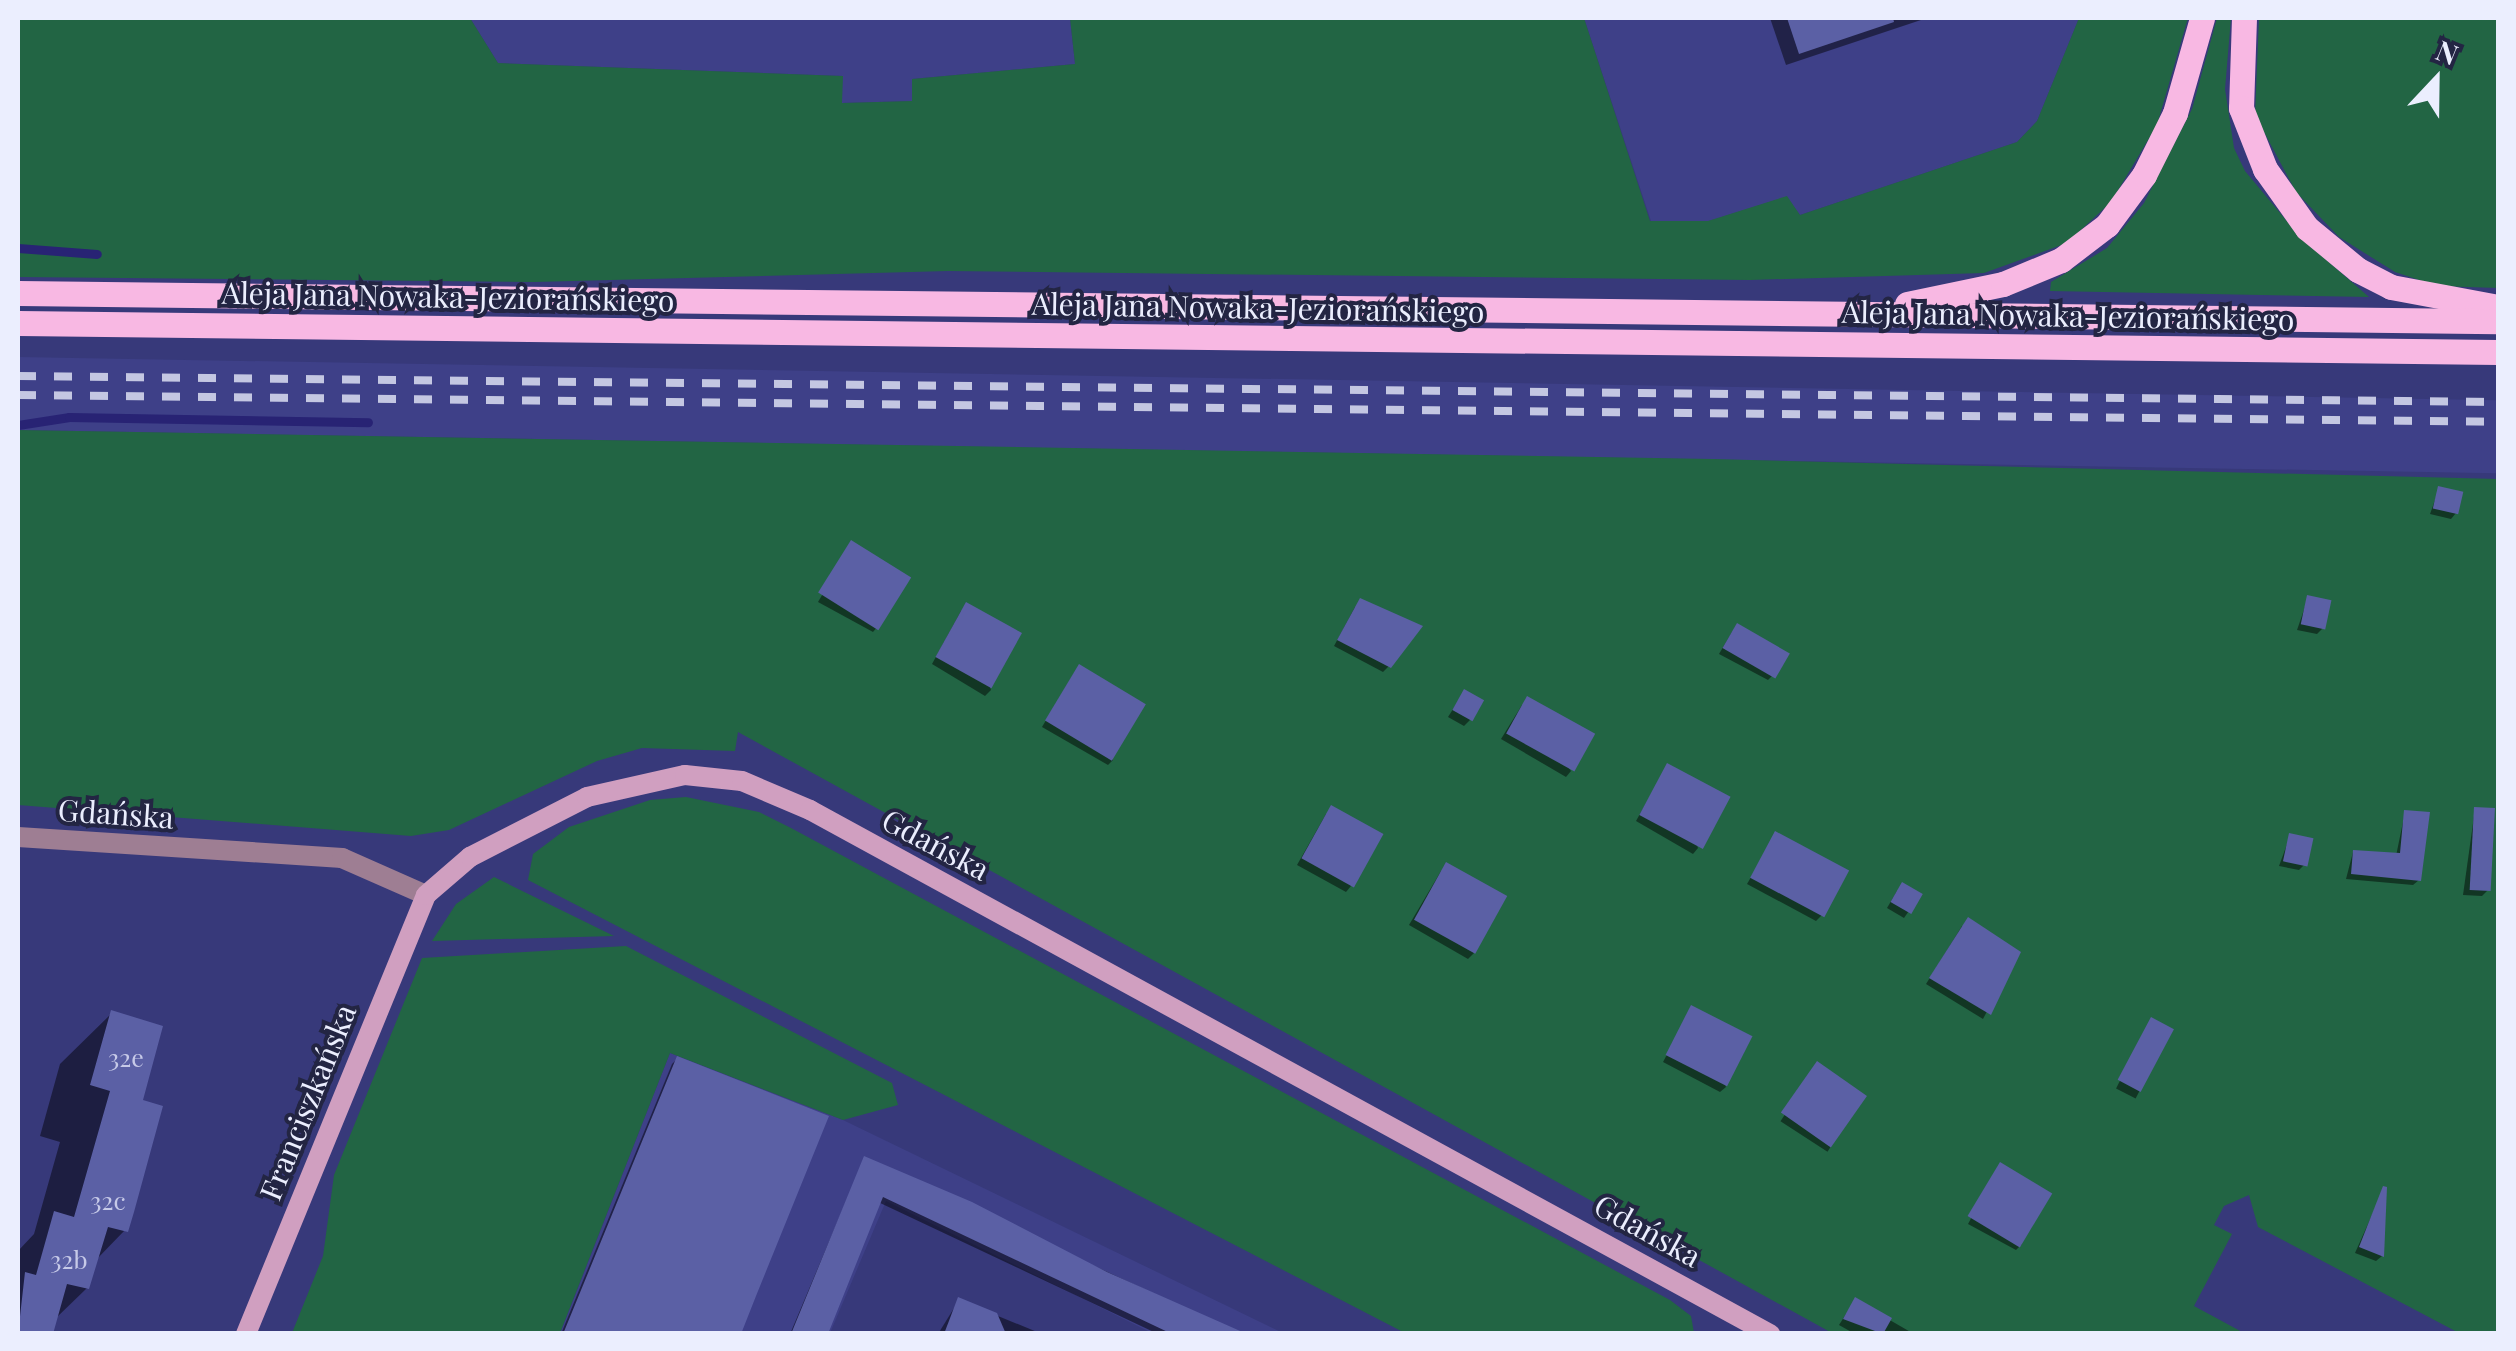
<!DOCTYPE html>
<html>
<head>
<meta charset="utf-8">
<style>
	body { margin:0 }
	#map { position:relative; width:2516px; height:1351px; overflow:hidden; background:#37397a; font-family:"Playfair Display",serif }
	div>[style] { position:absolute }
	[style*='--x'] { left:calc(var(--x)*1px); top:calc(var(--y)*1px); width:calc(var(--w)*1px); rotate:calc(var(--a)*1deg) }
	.built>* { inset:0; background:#3e4088; transform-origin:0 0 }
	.green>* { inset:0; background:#226544 }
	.shadow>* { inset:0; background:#0007; transform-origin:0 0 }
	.stream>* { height:9px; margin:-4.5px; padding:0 4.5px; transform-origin:4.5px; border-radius:4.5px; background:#282374 }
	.building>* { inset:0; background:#5b60a5; transform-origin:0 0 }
	.street>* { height:20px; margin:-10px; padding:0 10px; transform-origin:10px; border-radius:10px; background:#9e7e93 }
	.secondary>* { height:20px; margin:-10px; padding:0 10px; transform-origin:10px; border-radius:10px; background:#d09fc0 }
	.primary>* { height:25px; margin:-12.5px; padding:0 12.5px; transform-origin:12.5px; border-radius:12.5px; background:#f8b8e3 }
	.rail>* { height:8px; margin-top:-4px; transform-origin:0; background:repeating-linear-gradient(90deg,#c4c7e2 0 18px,transparent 0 36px) }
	span { translate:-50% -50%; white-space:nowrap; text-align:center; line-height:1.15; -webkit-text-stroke:8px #232543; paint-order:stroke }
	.number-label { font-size:25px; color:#c7cae8 }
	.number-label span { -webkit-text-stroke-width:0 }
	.street-label { font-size:30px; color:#ebeefe }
	.frame { position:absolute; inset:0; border:20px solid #ebeefe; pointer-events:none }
	.north { position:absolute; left:2386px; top:30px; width:100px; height:100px; -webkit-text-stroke:8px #232543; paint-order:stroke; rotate:22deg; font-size:28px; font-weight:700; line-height:40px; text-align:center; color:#ebeefe }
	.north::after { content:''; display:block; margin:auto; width:35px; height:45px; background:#ebeefe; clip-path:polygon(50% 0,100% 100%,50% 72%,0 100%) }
</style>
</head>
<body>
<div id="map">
	<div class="built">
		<div style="clip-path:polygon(470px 18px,1070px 18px,1075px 64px,912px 79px,913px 101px,842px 103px,842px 76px,498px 63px)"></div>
		<div style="clip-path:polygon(1584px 18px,2079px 18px,2037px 121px,2017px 142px,1800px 215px,1786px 197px,1709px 221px,1651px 221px)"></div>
		<div style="left:18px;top:357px;width:2480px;height:73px;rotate:1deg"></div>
		<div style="clip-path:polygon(670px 1053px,843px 1120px,1283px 1333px,1152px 1333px,886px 1201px,830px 1333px,560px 1334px)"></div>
	</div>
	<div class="green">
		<div style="clip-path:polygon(18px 18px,470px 18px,498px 63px,843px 76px,842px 103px,912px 101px,912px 79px,1075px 64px,1070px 18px,1584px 18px,1650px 221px,1708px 221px,1787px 196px,1800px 215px,2017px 142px,2037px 121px,2079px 18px,2188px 18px,2157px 125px,2111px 202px,2067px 243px,1984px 273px,1750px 280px,948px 271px,534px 282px,18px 277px)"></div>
		<div style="clip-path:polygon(2217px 18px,2231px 18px,2225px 89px,2234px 148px,2245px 171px,2301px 238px,2369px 297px,2050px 291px,2051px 282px,2107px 248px,2144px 203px,2192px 109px)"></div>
		<div style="clip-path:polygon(2259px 18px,2498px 18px,2498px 288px,2437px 286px,2395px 272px,2339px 237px,2296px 192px,2255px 115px)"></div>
		<div style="clip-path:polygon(18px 430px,1713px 459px,2498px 479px,2498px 1333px,2459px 1333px,2258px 1227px,2249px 1195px,2224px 1206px,2214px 1225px,2232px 1234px,2194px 1306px,2244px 1333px,1832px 1333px,738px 732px,735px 751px,642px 748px,597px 761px,449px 830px,411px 836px,18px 805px)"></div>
		<div style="clip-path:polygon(686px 797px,759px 812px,791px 828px,1670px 1300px,1691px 1316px,1694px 1333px,1405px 1333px,528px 880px,533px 854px,569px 827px,650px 800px)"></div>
		<div style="clip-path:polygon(494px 877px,614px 936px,432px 941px,456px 904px)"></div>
		<div style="clip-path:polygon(626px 946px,892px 1083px,898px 1105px,843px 1120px,670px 1053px,560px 1333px,292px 1333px,323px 1256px,334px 1175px,422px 958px)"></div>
	</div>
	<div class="shadow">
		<div style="clip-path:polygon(1770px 18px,1927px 18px,1786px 65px)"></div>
		<div style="clip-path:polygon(2439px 489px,2456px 513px,2451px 519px,2430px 514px)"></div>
		<div style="clip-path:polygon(852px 544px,878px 626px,873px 632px,818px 602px)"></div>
		<div style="clip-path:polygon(2308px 598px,2323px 628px,2317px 634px,2297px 630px)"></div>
		<div style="clip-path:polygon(1355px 607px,1389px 666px,1383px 672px,1334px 646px)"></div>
		<div style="clip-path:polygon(961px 611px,991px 690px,985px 696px,932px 664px)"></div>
		<div style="clip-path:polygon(1732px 632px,1774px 674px,1768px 680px,1719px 654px)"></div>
		<div style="clip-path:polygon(1074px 673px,1113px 760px,1108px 765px,1042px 727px)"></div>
		<div style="clip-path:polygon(1464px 692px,1470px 720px,1464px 726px,1448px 717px)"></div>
		<div style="clip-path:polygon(1522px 705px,1571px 771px,1566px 777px,1501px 739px)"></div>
		<div style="clip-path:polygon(1667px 766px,1698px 848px,1693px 854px,1636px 821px)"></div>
		<div style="clip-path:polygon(2475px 809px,2488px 890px,2482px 896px,2463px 895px)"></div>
		<div style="clip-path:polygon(2405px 812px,2419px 880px,2413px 885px,2346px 879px,2353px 852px,2396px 856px)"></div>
		<div style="clip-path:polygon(1326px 814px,1351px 886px,1346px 892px,1297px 865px)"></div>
		<div style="clip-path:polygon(1776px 834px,1822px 915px,1816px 921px,1747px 884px)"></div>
		<div style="clip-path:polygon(2290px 836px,2304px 865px,2299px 870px,2279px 866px)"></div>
		<div style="clip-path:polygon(1441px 871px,1474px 953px,1468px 959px,1409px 925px)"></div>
		<div style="clip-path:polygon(1897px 891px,1920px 895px,1904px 918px,1887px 908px)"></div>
		<div style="clip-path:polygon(1962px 926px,2018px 953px,1983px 1019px,1926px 984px)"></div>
		<div style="clip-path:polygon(1692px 1008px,1726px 1087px,1720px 1092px,1663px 1062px)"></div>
		<div style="clip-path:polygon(112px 1013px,140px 1102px,125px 1230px,95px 1261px,87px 1288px,54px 1320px,50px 1334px,18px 1334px,18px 1251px,34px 1234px,60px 1142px,40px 1136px,60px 1064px)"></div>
		<div style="left:2151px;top:1020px;width:22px;height:77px;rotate:27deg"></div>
		<div style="clip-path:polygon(678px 1058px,738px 1334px,561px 1334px,672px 1064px)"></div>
		<div style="left:1817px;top:1065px;width:56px;height:67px;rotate:33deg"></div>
		<div style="clip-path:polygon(864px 1159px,1241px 1334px,1158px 1334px,878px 1202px,825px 1334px,790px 1334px)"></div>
		<div style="clip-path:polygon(2000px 1165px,2022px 1244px,2016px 1250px,1968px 1224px)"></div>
		<div style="clip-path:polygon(2384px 1188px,2382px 1256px,2376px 1261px,2355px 1253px)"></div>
		<div style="clip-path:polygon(959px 1300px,1042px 1334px,938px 1334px)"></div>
		<div style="clip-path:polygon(1855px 1300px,1914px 1334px,1855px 1334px,1839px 1325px)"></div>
	</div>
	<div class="stream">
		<div style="--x:18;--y:248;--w:79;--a:4.3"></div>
		<div style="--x:18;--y:425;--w:52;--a:-8.9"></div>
		<div style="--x:69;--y:417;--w:299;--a:1"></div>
	</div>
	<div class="building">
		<div style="clip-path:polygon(1787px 18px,1893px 18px,1894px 22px,1799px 54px)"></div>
		<div style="left:2438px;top:486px;width:26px;height:23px;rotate:13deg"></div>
		<div style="left:851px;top:540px;width:71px;height:62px;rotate:32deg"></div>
		<div style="left:2307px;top:595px;width:25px;height:30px;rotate:12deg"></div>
		<div style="clip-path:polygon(1360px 598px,1423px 626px,1391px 668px,1337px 640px)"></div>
		<div style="left:966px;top:602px;width:64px;height:63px;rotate:29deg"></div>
		<div style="left:1737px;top:623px;width:61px;height:29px;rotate:30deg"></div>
		<div style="left:1079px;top:664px;width:78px;height:66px;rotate:31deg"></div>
		<div style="left:1464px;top:689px;width:23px;height:24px;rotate:29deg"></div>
		<div style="left:1527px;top:696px;width:78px;height:43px;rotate:29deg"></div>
		<div style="left:1667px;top:763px;width:72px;height:59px;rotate:28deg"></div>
		<div style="left:1331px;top:805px;width:60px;height:61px;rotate:29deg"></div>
		<div style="left:2474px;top:807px;width:21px;height:83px;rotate:3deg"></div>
		<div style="clip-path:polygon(2404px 810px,2430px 812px,2421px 881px,2351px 874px,2353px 850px,2400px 853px)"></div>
		<div style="left:1775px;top:831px;width:84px;height:53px;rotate:28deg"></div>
		<div style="left:2289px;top:833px;width:25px;height:29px;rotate:12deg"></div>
		<div style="left:1446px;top:862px;width:70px;height:66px;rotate:29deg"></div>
		<div style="left:1902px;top:882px;width:24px;height:23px;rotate:30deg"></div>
		<div style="clip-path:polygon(1968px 917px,2021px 952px,1991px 1015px,1929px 978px)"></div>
		<div style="left:1691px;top:1005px;width:69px;height:56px;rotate:27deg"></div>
		<div style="clip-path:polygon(111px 1010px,163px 1026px,143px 1100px,163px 1106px,134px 1212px,128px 1232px,108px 1227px,89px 1289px,67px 1284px,53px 1334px,18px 1334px,25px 1272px,36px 1275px,54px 1211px,74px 1217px,110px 1091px,90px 1085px)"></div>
		<div style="left:2151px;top:1017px;width:26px;height:71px;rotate:28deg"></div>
		<div style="clip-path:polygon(677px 1056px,829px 1116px,756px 1296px,741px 1334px,563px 1334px)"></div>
		<div style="left:1817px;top:1061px;width:61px;height:63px;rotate:35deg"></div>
		<div style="clip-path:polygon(864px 1156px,972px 1202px,1107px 1272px,1247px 1334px,1172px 1334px,883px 1197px,828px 1334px,791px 1334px)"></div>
		<div style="left:2000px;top:1162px;width:61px;height:63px;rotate:31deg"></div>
		<div style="clip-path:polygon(2383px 1186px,2387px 1187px,2384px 1257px,2359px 1247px)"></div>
		<div style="clip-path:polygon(958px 1297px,997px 1313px,1006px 1334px,944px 1334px)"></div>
		<div style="clip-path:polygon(1855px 1297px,1892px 1318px,1883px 1334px,1843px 1319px)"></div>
	</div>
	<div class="street">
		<div style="--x:18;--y:837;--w:325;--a:3.7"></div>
		<div style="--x:342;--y:858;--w:92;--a:23.8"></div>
	</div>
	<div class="secondary">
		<div style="--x:246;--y:1334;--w:474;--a:-67.7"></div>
		<div style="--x:426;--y:895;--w:58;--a:-40.8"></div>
		<div style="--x:470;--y:857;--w:131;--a:-27.1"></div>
		<div style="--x:587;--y:797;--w:100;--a:-12.7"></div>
		<div style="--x:685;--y:775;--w:57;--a:6"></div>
		<div style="--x:742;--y:781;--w:74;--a:23.1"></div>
		<div style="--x:810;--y:810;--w:1094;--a:28.63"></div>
	</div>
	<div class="primary">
		<div style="--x:2244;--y:18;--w:90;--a:91.9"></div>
		<div style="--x:2241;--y:108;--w:66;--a:68.5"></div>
		<div style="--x:2265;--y:169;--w:72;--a:54.6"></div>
		<div style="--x:2307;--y:228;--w:66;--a:39.5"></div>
		<div style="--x:2358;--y:270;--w:37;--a:27"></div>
		<div style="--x:2391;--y:287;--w:109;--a:10.6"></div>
		<div style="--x:18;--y:293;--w:2480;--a:0.65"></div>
		<div style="--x:1907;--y:304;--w:98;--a:-11.8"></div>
		<div style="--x:2003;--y:284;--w:63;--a:-22.5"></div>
		<div style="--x:2061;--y:260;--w:58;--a:-37.3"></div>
		<div style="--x:2107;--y:225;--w:62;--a:-53.5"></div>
		<div style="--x:2144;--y:175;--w:69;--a:-63.4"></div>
		<div style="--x:2175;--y:113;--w:99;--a:-74.1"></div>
		<div style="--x:18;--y:323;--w:2480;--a:0.67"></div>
	</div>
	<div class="rail">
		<div style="--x:18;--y:376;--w:2480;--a:0.6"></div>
		<div style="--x:18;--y:395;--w:2480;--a:0.62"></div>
	</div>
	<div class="number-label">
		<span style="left:126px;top:1057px">32e</span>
		<span style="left:108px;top:1200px">32c</span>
		<span style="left:69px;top:1259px">32b</span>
	</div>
	<div class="street-label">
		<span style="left:448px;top:296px;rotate:1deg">Aleja Jana Nowaka-Jeziorańskiego</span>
		<span style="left:1258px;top:307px;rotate:1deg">Aleja Jana Nowaka-Jeziorańskiego</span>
		<span style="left:2068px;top:315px;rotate:1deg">Aleja Jana Nowaka-Jeziorańskiego</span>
		<span style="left:116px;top:813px;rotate:4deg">Gdańska</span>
		<span style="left:936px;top:844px;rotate:28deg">Gdańska</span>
		<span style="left:307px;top:1102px;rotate:-68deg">Franciszkańska</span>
		<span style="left:1648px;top:1230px;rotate:29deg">Gdańska</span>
	</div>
	<div class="frame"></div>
	<div class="north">N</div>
</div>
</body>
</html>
